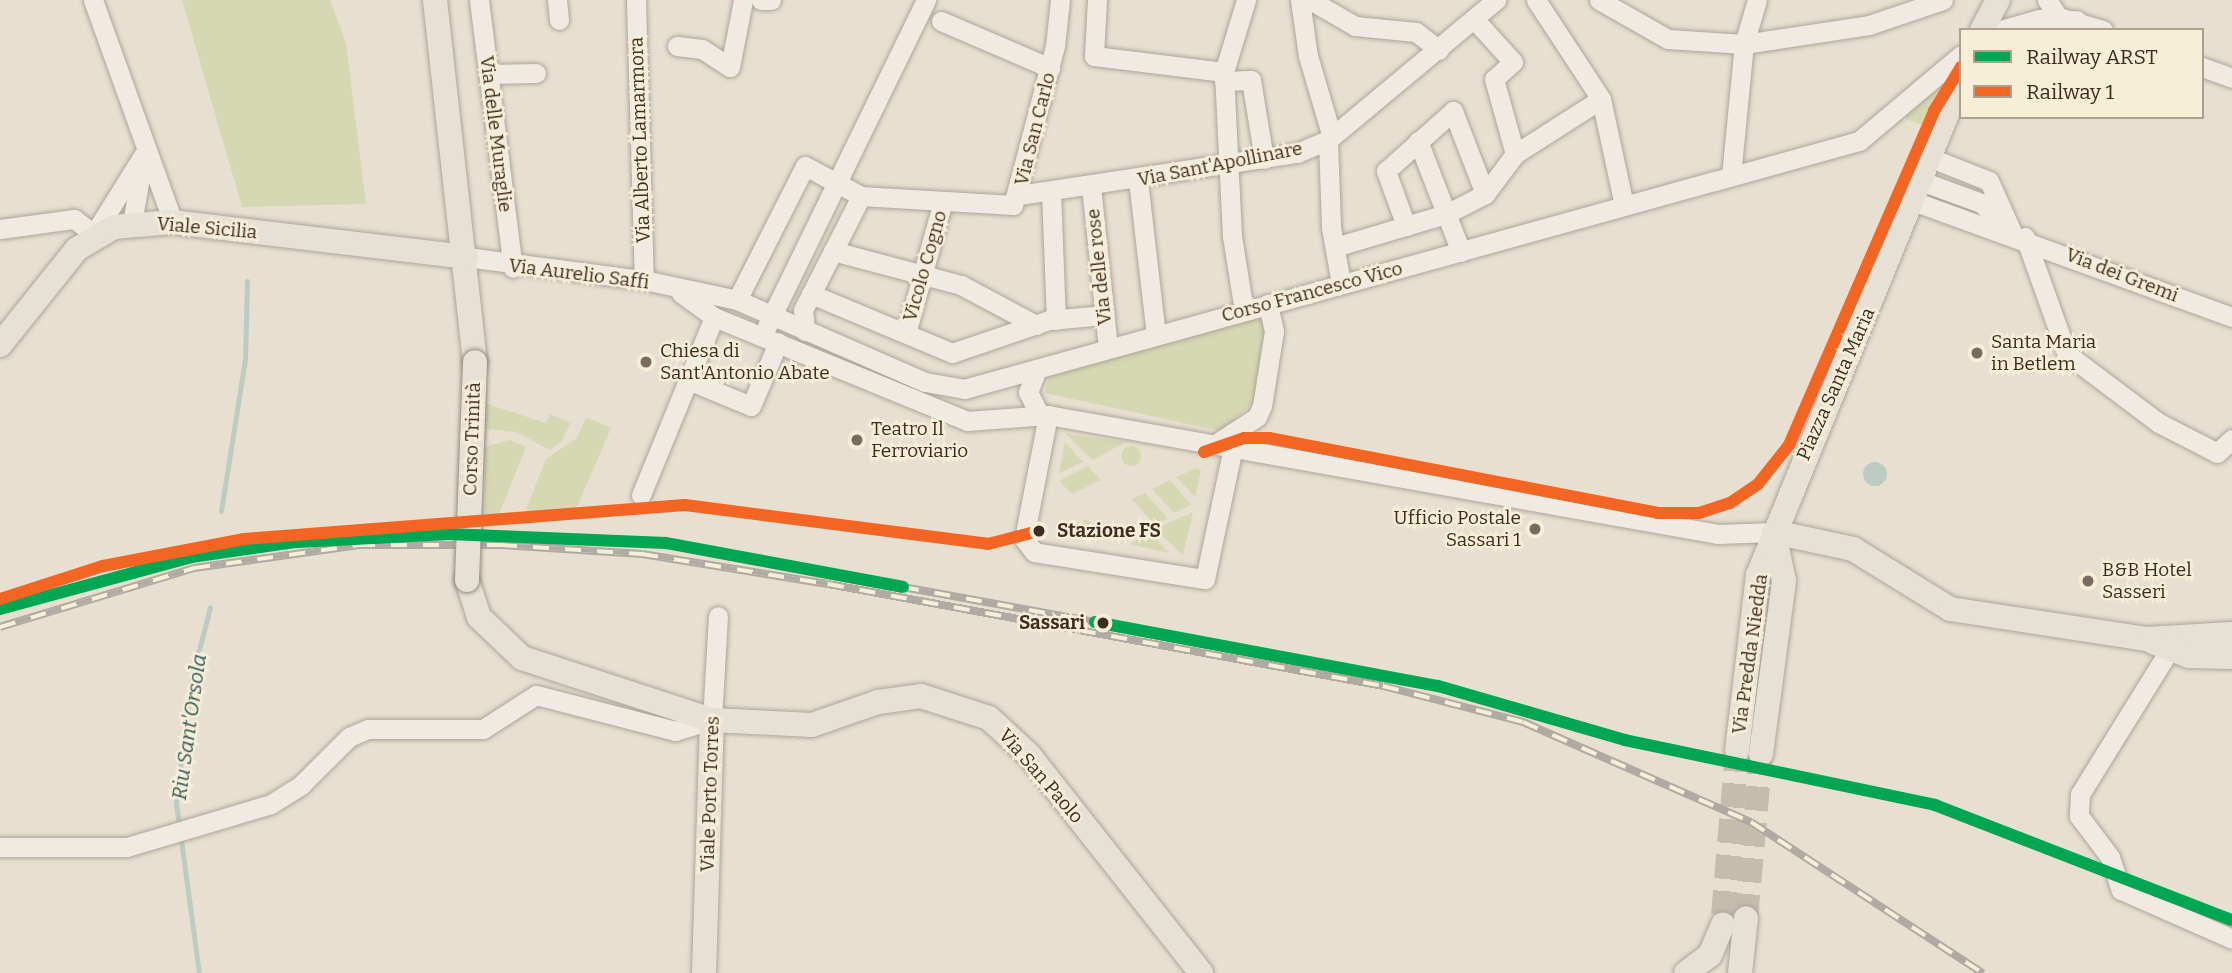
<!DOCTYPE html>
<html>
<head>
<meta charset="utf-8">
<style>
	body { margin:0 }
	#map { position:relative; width:2232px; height:973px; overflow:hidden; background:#e7e0d1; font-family:Bitter,serif }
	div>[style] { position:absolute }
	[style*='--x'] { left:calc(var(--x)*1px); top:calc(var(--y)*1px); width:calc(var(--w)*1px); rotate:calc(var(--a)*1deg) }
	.green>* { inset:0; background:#d6d7b3 }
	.round { border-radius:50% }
	.water>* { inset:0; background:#bcccc2 }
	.stream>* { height:5px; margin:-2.5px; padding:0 2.5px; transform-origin:2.5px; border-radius:2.5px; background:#bcccc2 }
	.major-tunnel>* { height:24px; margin-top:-12px; transform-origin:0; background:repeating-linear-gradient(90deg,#c5bcae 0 24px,transparent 0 36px) }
	.roads { filter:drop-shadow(0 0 2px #ada599) drop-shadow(0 0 2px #ada599) }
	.minor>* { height:19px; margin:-9.5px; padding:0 9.5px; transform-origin:9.5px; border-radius:9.5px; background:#efebe3 }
	.major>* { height:24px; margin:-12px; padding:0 12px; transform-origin:12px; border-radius:12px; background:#e6e1d4 }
	.rail>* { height:8px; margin-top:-4px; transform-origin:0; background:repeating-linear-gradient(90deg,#f7eed8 0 16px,#afaaa2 0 32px); box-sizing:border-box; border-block:2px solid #afaaa2 }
	.bridges { filter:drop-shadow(0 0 2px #928b80) drop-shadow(0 0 2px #928b80) }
	.major-bridge>* { height:24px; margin:-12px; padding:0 12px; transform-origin:12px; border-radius:12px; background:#e6e1d4 }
	.rail-1>* { height:12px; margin:-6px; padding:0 6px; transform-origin:6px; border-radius:6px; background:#00a651 }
	.rail-2>* { height:12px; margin:-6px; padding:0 6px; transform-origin:6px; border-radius:6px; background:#f26522 }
	.dots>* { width:19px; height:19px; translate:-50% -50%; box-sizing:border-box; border:4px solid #f7eed8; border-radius:50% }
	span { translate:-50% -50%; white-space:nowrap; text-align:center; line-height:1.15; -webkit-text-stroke:5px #f7eed8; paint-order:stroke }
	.street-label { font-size:19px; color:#3d2e20 }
	.poi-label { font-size:19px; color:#3d2e20 }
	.left { translate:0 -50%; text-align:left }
	.right { translate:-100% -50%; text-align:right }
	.stop-label { font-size:19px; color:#3d2e20; font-weight:700 }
	.water-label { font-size:21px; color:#2f5d5a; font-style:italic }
	.legend { position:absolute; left:1959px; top:28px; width:245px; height:91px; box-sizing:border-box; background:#f7eed8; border:2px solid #ada18e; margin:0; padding:9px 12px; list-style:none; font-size:21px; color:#3d2e20 }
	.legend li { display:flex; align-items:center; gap:14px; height:35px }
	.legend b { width:35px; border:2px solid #ada18e }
</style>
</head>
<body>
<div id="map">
	<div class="green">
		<div style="clip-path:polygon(182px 0,330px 0,346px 43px,366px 204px,242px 207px)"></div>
		<div style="clip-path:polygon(1945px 83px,1923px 125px,1906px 119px,1907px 113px)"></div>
		<div style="clip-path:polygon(1264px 315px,1269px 343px,1258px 398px,1221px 431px,1045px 393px,1049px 374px)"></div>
		<div style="clip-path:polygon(484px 403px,546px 423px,550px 414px,570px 423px,562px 441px,550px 450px,516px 432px,486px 429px)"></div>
		<div style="clip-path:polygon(586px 417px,611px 428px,577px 507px,524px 515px,546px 459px,577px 438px)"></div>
		<div style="clip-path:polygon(1066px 434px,1126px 442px,1092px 460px)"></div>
		<div style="clip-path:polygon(510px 440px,526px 447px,499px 514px,485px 514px,484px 447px)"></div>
		<div style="clip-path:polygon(1065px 442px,1083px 462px,1059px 473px)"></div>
		<div class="round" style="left:1121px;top:446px;width:20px;height:20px"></div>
		<div style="clip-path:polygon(1088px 466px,1101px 480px,1072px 494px,1059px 481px)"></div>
		<div style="clip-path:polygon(1197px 468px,1201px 470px,1195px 497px,1176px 477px)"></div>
		<div style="clip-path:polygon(1170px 480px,1191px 505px,1174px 513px,1152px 489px)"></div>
		<div style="clip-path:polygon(1145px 493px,1168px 519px,1154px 524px,1132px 499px)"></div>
		<div style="clip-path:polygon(1193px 512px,1183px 555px,1155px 529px)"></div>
		<div style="clip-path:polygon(1087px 519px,1106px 539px,1059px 531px)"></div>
		<div style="clip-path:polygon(1151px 533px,1169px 553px,1129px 544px)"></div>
	</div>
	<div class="water">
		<div class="round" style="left:1863px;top:462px;width:24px;height:24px"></div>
	</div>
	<div class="stream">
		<div style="--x:221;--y:511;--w:153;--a:-81"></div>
		<div style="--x:245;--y:360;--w:79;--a:-88.5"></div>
		<div style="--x:199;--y:973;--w:173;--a:-97.7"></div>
		<div style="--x:176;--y:802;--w:122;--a:-82.9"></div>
		<div style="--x:191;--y:681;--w:76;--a:-75.6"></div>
	</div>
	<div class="major-tunnel">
		<div style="--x:1723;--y:915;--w:165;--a:-85.1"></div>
		<div style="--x:1746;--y:918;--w:165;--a:-84.8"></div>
	</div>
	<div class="roads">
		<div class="minor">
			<div style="--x:93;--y:0;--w:236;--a:70.2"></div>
			<div style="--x:479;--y:0;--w:270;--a:82.8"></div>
			<div style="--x:557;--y:0;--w:20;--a:84"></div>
			<div style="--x:636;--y:0;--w:280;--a:88.4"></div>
			<div style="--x:761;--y:0;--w:10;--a:0"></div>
			<div style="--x:1097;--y:0;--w:56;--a:93.1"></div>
			<div style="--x:1094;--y:56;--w:131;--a:7"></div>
			<div style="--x:1300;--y:0;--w:57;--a:81.9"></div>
			<div style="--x:1308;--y:56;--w:84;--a:73.5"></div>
			<div style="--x:1310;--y:0;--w:52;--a:30"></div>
			<div style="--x:1355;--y:26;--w:61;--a:5.6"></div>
			<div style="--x:1416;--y:32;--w:29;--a:38"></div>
			<div style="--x:1536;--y:0;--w:118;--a:56.7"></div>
			<div style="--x:1601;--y:99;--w:108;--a:77.8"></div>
			<div style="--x:1599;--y:0;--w:79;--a:29.5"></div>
			<div style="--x:1668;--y:39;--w:76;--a:3.8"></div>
			<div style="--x:1744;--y:44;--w:126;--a:-8.6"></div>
			<div style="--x:1869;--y:25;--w:78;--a:-18.7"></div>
			<div style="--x:2047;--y:0;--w:20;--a:57"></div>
			<div style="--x:2058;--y:17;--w:47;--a:16.1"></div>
			<div style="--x:1474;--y:19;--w:58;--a:47.8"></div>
			<div style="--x:1513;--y:62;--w:25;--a:138"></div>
			<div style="--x:1494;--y:79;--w:78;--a:74.4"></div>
			<div style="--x:941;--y:21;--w:119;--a:23.3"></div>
			<div style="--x:2001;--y:30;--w:40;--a:-16"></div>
			<div style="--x:2039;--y:19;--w:38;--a:2"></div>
			<div style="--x:677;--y:46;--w:25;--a:7"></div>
			<div style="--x:702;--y:49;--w:33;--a:33"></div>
			<div style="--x:730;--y:67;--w:68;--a:-79"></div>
			<div style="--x:2202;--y:67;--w:32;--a:20"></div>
			<div style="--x:488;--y:74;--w:48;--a:-1.2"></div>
			<div style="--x:1224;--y:81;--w:27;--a:-2"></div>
			<div style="--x:1251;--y:80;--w:80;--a:80.7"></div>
			<div style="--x:1328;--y:140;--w:87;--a:88"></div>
			<div style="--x:1331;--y:227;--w:58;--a:80"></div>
			<div style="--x:1418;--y:141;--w:119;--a:68.8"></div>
			<div style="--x:1931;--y:158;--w:62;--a:21.6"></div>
			<div style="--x:1989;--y:181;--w:56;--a:65.7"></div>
			<div style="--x:1731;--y:176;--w:133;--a:-84.4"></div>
			<div style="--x:1744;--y:44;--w:46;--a:-73.5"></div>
			<div style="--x:1138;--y:180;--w:156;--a:83.4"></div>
			<div style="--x:1921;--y:181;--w:64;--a:20.1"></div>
			<div style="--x:1981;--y:203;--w:35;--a:43"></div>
			<div style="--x:1091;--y:186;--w:162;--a:84"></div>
			<div style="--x:1051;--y:191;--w:129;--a:87.8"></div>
			<div style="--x:1019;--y:195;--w:281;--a:-8.6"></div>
			<div style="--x:1297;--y:153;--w:34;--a:-23"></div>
			<div style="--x:1328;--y:140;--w:219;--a:-39.8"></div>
			<div style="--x:1913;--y:201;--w:339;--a:20"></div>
			<div style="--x:132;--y:224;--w:66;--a:-80.4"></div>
			<div style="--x:1406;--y:226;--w:59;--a:-110"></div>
			<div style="--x:1386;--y:171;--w:90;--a:-41.8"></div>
			<div style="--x:1453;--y:111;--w:89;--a:68.9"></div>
			<div style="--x:1485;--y:194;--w:50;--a:-53.1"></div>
			<div style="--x:1515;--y:154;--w:102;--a:-32.6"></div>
			<div style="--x:0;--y:229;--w:75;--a:-7.7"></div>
			<div style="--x:74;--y:219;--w:25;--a:37"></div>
			<div style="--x:94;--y:234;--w:94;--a:-58"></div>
			<div style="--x:2025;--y:237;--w:124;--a:70.3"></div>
			<div style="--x:2067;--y:354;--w:115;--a:36.9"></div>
			<div style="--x:2159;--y:423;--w:65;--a:27.3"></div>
			<div style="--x:2217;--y:453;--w:21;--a:-43"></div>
			<div style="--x:1335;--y:247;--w:116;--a:-16.6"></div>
			<div style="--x:1446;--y:214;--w:44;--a:-27.1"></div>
			<div style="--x:833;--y:251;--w:132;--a:14.9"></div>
			<div style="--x:961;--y:285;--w:85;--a:28.1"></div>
			<div style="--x:466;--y:257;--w:179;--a:7.4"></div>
			<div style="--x:644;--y:280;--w:95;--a:12.1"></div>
			<div style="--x:737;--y:300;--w:205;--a:23.6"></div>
			<div style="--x:925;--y:382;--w:40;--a:10"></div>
			<div style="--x:964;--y:389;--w:929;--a:-15.49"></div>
			<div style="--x:1859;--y:141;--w:133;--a:-40.1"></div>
			<div style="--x:681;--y:293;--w:41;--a:36"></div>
			<div style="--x:714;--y:317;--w:274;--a:22.3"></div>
			<div style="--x:967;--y:421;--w:81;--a:-4.2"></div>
			<div style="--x:1048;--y:415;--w:680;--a:10.07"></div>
			<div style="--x:1718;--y:534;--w:56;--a:-2"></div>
			<div style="--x:811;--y:294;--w:153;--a:22.7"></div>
			<div style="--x:952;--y:353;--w:102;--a:-18.8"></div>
			<div style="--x:1049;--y:320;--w:56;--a:-5.1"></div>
			<div style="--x:737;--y:300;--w:150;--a:-63.1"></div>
			<div style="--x:805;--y:166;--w:64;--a:28.2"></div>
			<div style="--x:861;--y:196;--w:152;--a:3.4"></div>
			<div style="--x:1013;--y:205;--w:164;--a:-75.2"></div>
			<div style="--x:1055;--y:46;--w:46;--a:-83.8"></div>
			<div style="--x:1244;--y:311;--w:76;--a:-99.1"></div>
			<div style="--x:1232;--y:236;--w:164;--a:-92.8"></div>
			<div style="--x:1224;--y:72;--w:75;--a:-73"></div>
			<div style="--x:767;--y:326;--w:363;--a:-64"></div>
			<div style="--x:907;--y:330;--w:134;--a:-74.4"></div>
			<div style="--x:805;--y:331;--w:21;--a:-95"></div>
			<div style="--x:803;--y:310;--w:128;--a:-63"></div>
			<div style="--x:1037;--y:369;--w:25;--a:111"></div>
			<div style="--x:1028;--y:392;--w:27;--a:63"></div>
			<div style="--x:688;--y:380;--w:68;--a:22.4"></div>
			<div style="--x:751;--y:406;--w:69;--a:-66.8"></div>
			<div style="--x:1048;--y:415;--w:126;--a:101"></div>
			<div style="--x:1024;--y:539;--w:16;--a:52"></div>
			<div style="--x:1034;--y:552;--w:173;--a:9"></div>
			<div style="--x:1205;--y:579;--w:139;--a:-78"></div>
			<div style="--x:1220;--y:441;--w:44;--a:-33"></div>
			<div style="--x:1257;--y:417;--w:12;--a:-66"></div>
			<div style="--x:1262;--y:406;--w:76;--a:-80.9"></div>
			<div style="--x:1274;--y:331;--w:28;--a:-103"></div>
			<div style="--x:641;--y:495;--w:192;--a:-67.7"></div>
			<div style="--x:2170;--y:649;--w:171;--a:121.8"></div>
			<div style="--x:2080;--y:794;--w:22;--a:93"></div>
			<div style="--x:2079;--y:816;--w:51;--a:52.9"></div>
			<div style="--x:2110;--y:857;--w:35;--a:72"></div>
			<div style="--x:2121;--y:890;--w:121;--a:23.8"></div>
			<div style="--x:0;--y:847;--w:127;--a:0"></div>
			<div style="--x:127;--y:847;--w:150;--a:-16.6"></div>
			<div style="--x:271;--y:804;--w:36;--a:-32"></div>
			<div style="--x:301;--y:785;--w:68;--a:-45"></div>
			<div style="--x:349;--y:737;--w:21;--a:-23"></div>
			<div style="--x:368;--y:729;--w:115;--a:0"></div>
			<div style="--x:483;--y:729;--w:63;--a:-32.7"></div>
			<div style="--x:536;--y:695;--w:144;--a:14.5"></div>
			<div style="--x:675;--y:731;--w:39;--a:-17"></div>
			<div style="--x:712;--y:720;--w:104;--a:-86.7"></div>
		</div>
		<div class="major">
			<div style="--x:435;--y:0;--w:364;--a:83.7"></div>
			<div style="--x:1982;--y:30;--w:34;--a:-62"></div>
			<div style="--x:0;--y:345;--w:123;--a:-51.3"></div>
			<div style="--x:77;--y:249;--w:43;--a:-30.7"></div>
			<div style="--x:114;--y:227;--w:59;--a:-4.8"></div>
			<div style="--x:173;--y:222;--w:295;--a:6.8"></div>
			<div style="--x:1774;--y:532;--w:81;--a:12.1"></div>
			<div style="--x:1853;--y:549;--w:114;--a:31.7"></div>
			<div style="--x:1950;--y:609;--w:198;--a:8.7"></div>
			<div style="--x:2146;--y:639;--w:86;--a:-3.3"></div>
			<div style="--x:467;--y:580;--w:39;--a:72"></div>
			<div style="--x:479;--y:617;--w:59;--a:43.6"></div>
			<div style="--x:522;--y:658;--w:200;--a:18.1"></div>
			<div style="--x:712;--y:720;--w:100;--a:2.9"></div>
			<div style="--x:812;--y:725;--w:70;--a:-19.2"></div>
			<div style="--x:878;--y:702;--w:43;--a:-7.9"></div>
			<div style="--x:921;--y:696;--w:71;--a:17.9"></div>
			<div style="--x:989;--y:718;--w:54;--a:42.8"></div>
			<div style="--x:1029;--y:755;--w:278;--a:51.7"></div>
			<div style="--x:2153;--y:642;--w:39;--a:21"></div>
			<div style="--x:2189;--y:656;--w:43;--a:1.3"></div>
			<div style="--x:1737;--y:751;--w:177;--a:-83.2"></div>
			<div style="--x:1758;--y:575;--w:535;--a:-67.7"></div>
			<div style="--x:1761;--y:754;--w:175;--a:-82.4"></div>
			<div style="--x:1784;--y:581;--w:49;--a:-101.8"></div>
			<div style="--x:704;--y:973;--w:253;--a:-88.2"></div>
			<div style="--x:1686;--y:973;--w:30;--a:-37"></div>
			<div style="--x:1710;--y:955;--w:33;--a:-67"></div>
			<div style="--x:1740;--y:973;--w:55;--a:-83.8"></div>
		</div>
	</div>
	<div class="rail">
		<div style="--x:903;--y:587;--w:195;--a:10.3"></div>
		<div style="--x:0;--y:606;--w:36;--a:-16"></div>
		<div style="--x:0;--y:627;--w:203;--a:-16.9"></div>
		<div style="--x:194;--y:568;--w:167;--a:-7.9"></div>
		<div style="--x:359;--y:545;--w:142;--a:0"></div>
		<div style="--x:501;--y:545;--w:141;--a:3.7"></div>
		<div style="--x:642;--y:554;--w:188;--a:9.2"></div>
		<div style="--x:828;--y:584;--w:564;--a:10.41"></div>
		<div style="--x:1383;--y:686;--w:145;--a:14.4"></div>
		<div style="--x:1523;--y:722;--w:249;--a:23.7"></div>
		<div style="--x:1751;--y:822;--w:277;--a:33.1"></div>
	</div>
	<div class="bridges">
		<div class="major-bridge">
			<div style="--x:467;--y:580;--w:218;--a:-87.9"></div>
		</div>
	</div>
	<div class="rail-1">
		<div style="--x:0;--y:609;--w:198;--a:-15.2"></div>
		<div style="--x:191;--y:557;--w:107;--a:-8.1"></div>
		<div style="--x:297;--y:542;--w:152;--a:-3"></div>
		<div style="--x:449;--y:534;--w:217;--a:2.4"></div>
		<div style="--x:666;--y:543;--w:241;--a:10.5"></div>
		<div style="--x:1095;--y:622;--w:349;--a:10.6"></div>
		<div style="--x:1438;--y:686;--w:195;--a:16.1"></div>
		<div style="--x:1625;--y:740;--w:317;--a:11.8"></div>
		<div style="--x:1935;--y:805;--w:318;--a:21.2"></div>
	</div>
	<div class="rail-2">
		<div style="--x:1204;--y:452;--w:42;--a:-19.3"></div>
		<div style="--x:1244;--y:438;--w:25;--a:0"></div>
		<div style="--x:1269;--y:438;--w:395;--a:10.9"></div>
		<div style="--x:1657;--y:513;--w:42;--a:0"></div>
		<div style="--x:1699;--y:513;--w:33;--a:-18"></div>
		<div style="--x:1730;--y:503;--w:34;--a:-34"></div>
		<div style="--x:1758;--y:484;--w:50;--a:-51.5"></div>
		<div style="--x:1789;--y:445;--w:364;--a:-66.5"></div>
		<div style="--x:1934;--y:111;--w:52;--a:-58.5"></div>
		<div style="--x:0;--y:599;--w:108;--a:-17.8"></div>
		<div style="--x:103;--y:566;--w:144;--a:-10.8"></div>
		<div style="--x:244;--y:539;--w:442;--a:-4.4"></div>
		<div style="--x:685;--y:505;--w:305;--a:7.3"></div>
		<div style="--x:988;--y:544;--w:53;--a:-14.3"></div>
	</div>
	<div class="dots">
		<div style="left:1977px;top:353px;background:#786c5e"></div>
		<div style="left:646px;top:362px;background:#786c5e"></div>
		<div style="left:857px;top:440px;background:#786c5e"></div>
		<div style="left:1535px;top:529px;background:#786c5e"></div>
		<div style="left:1039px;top:531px;background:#3d2e20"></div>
		<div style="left:2088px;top:581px;background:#786c5e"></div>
		<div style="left:1103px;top:623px;background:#3d2e20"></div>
	</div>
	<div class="street-label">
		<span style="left:1035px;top:129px;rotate:-76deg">Via San Carlo</span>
		<span style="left:496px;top:134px;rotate:83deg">Via delle Muraglie</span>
		<span style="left:640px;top:140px;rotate:-92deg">Via Alberto Lamarmora</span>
		<span style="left:1220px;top:164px;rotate:-11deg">Via Sant'Apollinare</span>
		<span style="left:207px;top:228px;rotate:5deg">Viale Sicilia</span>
		<span style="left:925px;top:266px;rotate:-74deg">Vicolo Cogno</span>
		<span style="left:1099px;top:267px;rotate:-96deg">Via delle rose</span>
		<span style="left:579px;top:274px;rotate:7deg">Via Aurelio Saffi</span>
		<span style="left:2122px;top:275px;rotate:21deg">Via dei Gremi</span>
		<span style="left:1312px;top:292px;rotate:-15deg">Corso Francesco Vico</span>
		<span style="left:1836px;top:384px;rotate:-66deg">Piazza Santa Maria</span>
		<span style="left:472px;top:439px;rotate:-88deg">Corso Trinità</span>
		<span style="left:1750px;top:654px;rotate:-82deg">Via Predda Niedda</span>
		<span style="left:1041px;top:776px;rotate:49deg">Via San Paolo</span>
		<span style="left:710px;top:794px;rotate:-88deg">Viale Porto Torres</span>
	</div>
	<div class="poi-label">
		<span class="left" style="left:1991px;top:353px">Santa Maria<br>in Betlem</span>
		<span class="left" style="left:660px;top:362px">Chiesa di<br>Sant'Antonio Abate</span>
		<span class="left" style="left:871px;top:440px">Teatro Il<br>Ferroviario</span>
		<span class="right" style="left:1521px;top:529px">Ufficio Postale<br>Sassari 1</span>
		<span class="left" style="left:2102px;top:581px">B&amp;B Hotel<br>Sasseri</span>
	</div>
	<div class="stop-label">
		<span class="left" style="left:1057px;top:531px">Stazione FS</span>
		<span class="right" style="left:1085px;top:623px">Sassari</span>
	</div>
	<div class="water-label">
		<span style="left:189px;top:727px;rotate:-82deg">Riu Sant'Orsola</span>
	</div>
	<ul class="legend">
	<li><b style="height:9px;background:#00a651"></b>Railway ARST</li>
	<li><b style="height:9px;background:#f26522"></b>Railway 1</li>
	</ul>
</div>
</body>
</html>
